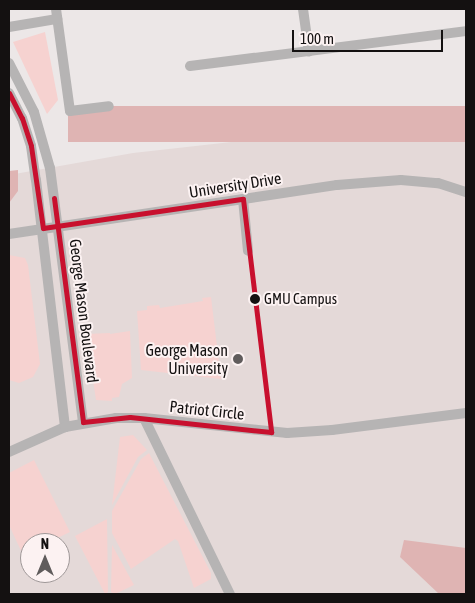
<!DOCTYPE html>
<html>
<head>
<meta charset="utf-8">
<style>
	body { margin:0 }
	#map { position:relative; width:475px; height:603px; overflow:hidden; background:#ece7e7; font-family:"Asap Condensed",sans-serif }
	div>[style] { position:absolute }
	[style*='--x'] { left:calc(var(--x)*1px); top:calc(var(--y)*1px); width:calc(var(--w)*1px); rotate:calc(var(--a)*1deg) }
	.built>* { inset:0; background:#e4d9d8 }
	.green>* { inset:0; background:#f6d2d0 }
	.forest>* { inset:0; background:#dfb4b3; transform-origin:0 0 }
	.minor>* { height:10px; margin:-5px; padding:0 5px; transform-origin:5px; border-radius:5px; background:#b6b4b4 }
	.bus-1>* { height:5px; margin:-2.5px; padding:0 2.5px; transform-origin:2.5px; border-radius:2.5px; background:#c8102e }
	.dots>* { width:14px; height:14px; translate:-50% -50%; box-sizing:border-box; border:2px solid #fcf2f2; border-radius:50% }
	span { translate:-50% -50%; white-space:nowrap; text-align:center; line-height:1.15; -webkit-text-stroke:4px #fcf2f2; paint-order:stroke }
	.bus-label { font-size:15px; color:#141111 }
	.left { translate:0 -50%; text-align:left }
	.street-label { font-size:16px; color:#141111 }
	.poi-label { font-size:16px; color:#141111 }
	.right { translate:-100% -50%; text-align:right }
	.frame { position:absolute; inset:0; border:10px solid #141111; pointer-events:none }
	.north { position:absolute; left:20px; top:533px; width:50px; height:50px; box-sizing:border-box; background:#fcf2f2; border:1px solid #9f9898; border-radius:50%; rotate:0deg; font-size:14px; font-weight:700; line-height:20px; text-align:center; color:#141111 }
	.north::after { content:''; display:block; margin:auto; width:18px; height:22px; background:#605c5c; clip-path:polygon(50% 0,100% 100%,50% 72%,0 100%) }
	.scale { position:absolute; left:292px; top:30px; width:151px; height:22px; box-sizing:border-box; border:2px solid #141111; border-top:0; padding-left:6px; font-size:15px; line-height:18px; white-space:nowrap; color:#141111; -webkit-text-stroke:4px #fcf2f2; paint-order:stroke }
</style>
</head>
<body>
<div id="map">
	<div class="built">
		<div style="clip-path:polygon(evenodd,466px 116px,466px 594px,9px 594px,9px 175px,133px 153px,466px 116px,30px 543px,60px 543px,60px 573px,30px 573px,30px 543px)"></div>
	</div>
	<div class="green">
		<div style="clip-path:polygon(45px 32px,58px 100px,47px 114px,13px 42px)"></div>
		<div style="clip-path:polygon(9px 255px,25px 258px,28px 265px,40px 364px,33px 377px,19px 383px,9px 380px)"></div>
		<div style="clip-path:polygon(211px 297px,221px 379px,141px 370px,137px 311px,147px 310px,147px 306px,159px 305px,160px 308px,203px 301px,202px 298px)"></div>
		<div style="clip-path:polygon(130px 331px,132px 378px,122px 384px,119px 397px,112px 398px,112px 401px,96px 400px,86px 334px,110px 333px,110px 334px)"></div>
		<div style="clip-path:polygon(133px 435px,147px 450px,138px 457px,112px 505px,120px 437px)"></div>
		<div style="clip-path:polygon(149px 453px,211px 573px,211px 579px,194px 588px,178px 541px,175px 539px,131px 569px,112px 533px,112px 511px,141px 459px)"></div>
		<div style="clip-path:polygon(34px 460px,70px 532px,47px 543px,30px 543px,30px 551px,23px 555px,9px 525px,9px 473px)"></div>
		<div style="clip-path:polygon(107px 519px,108px 592px,105px 594px,75px 536px)"></div>
		<div style="clip-path:polygon(112px 545px,134px 585px,115px 594px,111px 592px)"></div>
	</div>
	<div class="forest">
		<div style="left:466px;top:106px;width:36px;height:398px;rotate:90deg"></div>
		<div style="clip-path:polygon(18px 170px,18px 191px,9px 203px,9px 171px)"></div>
		<div style="clip-path:polygon(404px 540px,466px 548px,466px 594px,439px 594px,400px 557px)"></div>
	</div>
	<div class="minor">
		<div style="--x:56;--y:9;--w:103;--a:82.2"></div>
		<div style="--x:70;--y:111;--w:39;--a:-7"></div>
		<div style="--x:303;--y:9;--w:43;--a:82.1"></div>
		<div style="--x:9;--y:27;--w:49;--a:-9.5"></div>
		<div style="--x:9;--y:63;--w:55;--a:63"></div>
		<div style="--x:34;--y:112;--w:58;--a:74.1"></div>
		<div style="--x:50;--y:168;--w:256;--a:82.6"></div>
		<div style="--x:190;--y:66;--w:278;--a:-7.2"></div>
		<div style="--x:9;--y:93;--w:28;--a:63"></div>
		<div style="--x:22;--y:118;--w:29;--a:72"></div>
		<div style="--x:31;--y:146;--w:34;--a:82"></div>
		<div style="--x:36;--y:180;--w:249;--a:83.3"></div>
		<div style="--x:243;--y:199;--w:52;--a:84.5"></div>
		<div style="--x:9;--y:234;--w:332;--a:-8.5"></div>
		<div style="--x:337;--y:185;--w:64;--a:-4.5"></div>
		<div style="--x:401;--y:180;--w:37;--a:5"></div>
		<div style="--x:438;--y:183;--w:29;--a:18"></div>
		<div style="--x:144;--y:418;--w:196;--a:64"></div>
		<div style="--x:9;--y:452;--w:61;--a:-24.1"></div>
		<div style="--x:65;--y:427;--w:52;--a:-10"></div>
		<div style="--x:116;--y:418;--w:28;--a:0"></div>
		<div style="--x:144;--y:418;--w:144;--a:6"></div>
		<div style="--x:287;--y:433;--w:45;--a:-3.8"></div>
		<div style="--x:332;--y:430;--w:135;--a:-7.2"></div>
	</div>
	<div class="bus-1">
		<div style="--x:9;--y:93;--w:28;--a:63"></div>
		<div style="--x:22;--y:118;--w:29;--a:72"></div>
		<div style="--x:31;--y:146;--w:83;--a:81.7"></div>
		<div style="--x:43;--y:228;--w:202;--a:-8.3"></div>
		<div style="--x:243;--y:199;--w:235;--a:83.1"></div>
		<div style="--x:54;--y:198;--w:226;--a:82.6"></div>
		<div style="--x:83;--y:422;--w:47;--a:-6.1"></div>
		<div style="--x:130;--y:417;--w:142;--a:6.1"></div>
	</div>
	<div class="dots">
		<div style="left:255px;top:299px;background:#141111"></div>
		<div style="left:238px;top:359px;background:#605c5c"></div>
	</div>
	<div class="bus-label">
		<span class="left" style="left:264px;top:299px">GMU Campus</span>
	</div>
	<div class="street-label">
		<span style="left:235px;top:185px;rotate:-9deg">University Drive</span>
		<span style="left:84px;top:311px;rotate:83deg">George Mason Boulevard</span>
		<span style="left:207px;top:410px;rotate:6deg">Patriot Circle</span>
	</div>
	<div class="poi-label">
		<span class="right" style="left:228px;top:359px">George Mason<br>University</span>
	</div>
	<div class="frame"></div>
	<div class="north">N</div>
	<div class="scale">100 m</div>
</div>
</body>
</html>
